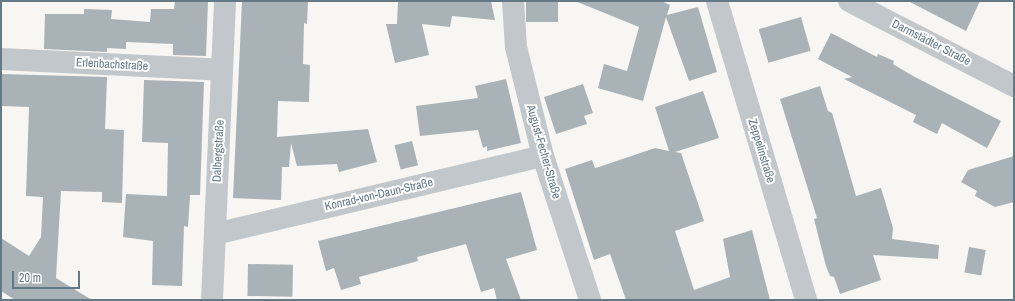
<!DOCTYPE html>
<html>
<head>
<meta charset="utf-8">
<style>
	body { margin:0 }
	#map { position:relative; width:1015px; height:301px; overflow:hidden; background:#f7f6f3; font-family:"Archivo Narrow",sans-serif }
	div>[style] { position:absolute }
	[style*='--x'] { left:calc(var(--x)*1px); top:calc(var(--y)*1px); width:calc(var(--w)*1px); rotate:calc(var(--a)*1deg) }
	.building>* { inset:0; background:#a8b2b7; transform-origin:0 0 }
	.minor>* { height:22px; margin:-11px; padding:0 11px; transform-origin:11px; border-radius:11px; background:#c1c7ca }
	span { translate:-50% -50%; white-space:nowrap; text-align:center; line-height:1.15; -webkit-text-stroke:4px #fff; paint-order:stroke }
	.street-label { font-size:12px; color:#647986 }
	.frame { position:absolute; inset:0; border:2px solid #647986; pointer-events:none }
	.scale { position:absolute; left:12px; top:271px; width:68px; height:18px; box-sizing:border-box; border:2px solid #647986; border-top:0; padding-left:5px; font-size:12px; line-height:14px; white-space:nowrap; color:#647986; -webkit-text-stroke:3px #fff; paint-order:stroke }
</style>
</head>
<body>
<div id="map">
	<div class="building">
		<div style="clip-path:polygon(175px 1px,208px 1px,206px 56px,173px 55px,173px 44px,126px 42px,126px 49px,107px 48px,107px 52px,44px 49px,45px 14px,84px 14px,84px 9px,112px 10px,111px 19px,150px 22px,151px 9px,174px 9px)"></div>
		<div style="clip-path:polygon(242px 1px,308px 1px,307px 24px,304px 23px,303px 64px,310px 65px,309px 102px,278px 101px,277px 137px,368px 129px,377px 162px,339px 172px,337px 164px,297px 166px,291px 143px,289px 167px,282px 167px,281px 200px,233px 198px)"></div>
		<div style="clip-path:polygon(398px 1px,491px 1px,495px 20px,452px 16px,450px 27px,422px 24px,429px 55px,395px 63px,386px 24px,397px 24px)"></div>
		<div style="left:526px;top:1px;width:32px;height:21px"></div>
		<div style="clip-path:polygon(575px 1px,661px 1px,670px 5px,667px 15px,698px 7px,717px 72px,689px 81px,666px 17px,643px 101px,598px 88px,604px 64px,627px 71px,639px 27px)"></div>
		<div style="clip-path:polygon(908px 1px,980px 1px,966px 31px)"></div>
		<div style="left:801px;top:17px;width:35px;height:44px;rotate:74deg"></div>
		<div style="clip-path:polygon(831px 33px,877px 57px,878px 54px,894px 61px,893px 64px,913px 76px,1001px 121px,987px 148px,942px 123px,937px 134px,913px 122px,916px 115px,844px 79px,852px 77px,818px 59px)"></div>
		<div style="clip-path:polygon(1px 74px,107px 77px,105px 129px,124px 130px,122px 203px,102px 202px,102px 192px,61px 191px,56px 278px,92px 300px,15px 300px,1px 291px,1px 238px,29px 256px,41px 237px,43px 197px,26px 196px,29px 107px,1px 106px)"></div>
		<div style="clip-path:polygon(506px 79px,521px 143px,487px 151px,487px 146px,483px 148px,478px 130px,420px 136px,416px 106px,478px 98px,475px 86px)"></div>
		<div style="clip-path:polygon(144px 80px,204px 82px,200px 195px,190px 195px,188px 227px,184px 226px,182px 286px,152px 285px,153px 241px,123px 237px,126px 194px,167px 196px,168px 143px,142px 142px)"></div>
		<div style="clip-path:polygon(583px 84px,593px 113px,584px 116px,587px 124px,556px 134px,544px 97px)"></div>
		<div style="clip-path:polygon(820px 86px,828px 111px,832px 113px,856px 196px,881px 188px,893px 228px,892px 239px,939px 245px,938px 259px,873px 255px,881px 280px,840px 294px,834px 277px,830px 276px,826px 266px,814px 219px,817px 218px,780px 99px)"></div>
		<div style="clip-path:polygon(703px 91px,719px 138px,675px 152px,681px 153px,704px 221px,675px 231px,694px 290px,730px 277px,723px 239px,752px 230px,770px 300px,626px 300px,610px 254px,594px 260px,565px 169px,592px 160px,595px 168px,599px 167px,655px 148px,669px 151px,655px 107px)"></div>
		<div style="left:412px;top:141px;width:25px;height:18px;rotate:76deg"></div>
		<div style="clip-path:polygon(1014px 156px,1014px 202px,995px 207px,975px 196px,977px 191px,961px 182px,968px 170px)"></div>
		<div style="clip-path:polygon(521px 192px,537px 250px,506px 259px,521px 300px,497px 300px,494px 288px,481px 292px,466px 244px,417px 257px,418px 261px,359px 277px,361px 284px,341px 290px,334px 268px,326px 271px,318px 241px)"></div>
		<div style="left:969px;top:247px;width:17px;height:26px;rotate:10deg"></div>
		<div style="left:248px;top:264px;width:45px;height:32px;rotate:1deg"></div>
	</div>
	<div class="minor">
		<div style="--x:513;--y:1;--w:46;--a:86.3"></div>
		<div style="--x:516;--y:47;--w:112;--a:76.1"></div>
		<div style="--x:543;--y:156;--w:151;--a:71.9"></div>
		<div style="--x:717;--y:1;--w:312;--a:73.4"></div>
		<div style="--x:849;--y:1;--w:186;--a:27.3"></div>
		<div style="--x:1;--y:59;--w:221;--a:2.8"></div>
		<div style="--x:215;--y:234;--w:337;--a:-13.4"></div>
		<div style="--x:212;--y:300;--w:299;--a:-87.5"></div>
	</div>
	<div class="street-label">
		<span style="left:931px;top:43px;rotate:27deg">Darmstädter Straße</span>
		<span style="left:112px;top:65px;rotate:3deg">Erlenbachstraße</span>
		<span style="left:219px;top:151px;rotate:-87deg">Dalbergstraße</span>
		<span style="left:761px;top:151px;rotate:73deg">Zeppelinstraße</span>
		<span style="left:543px;top:152px;rotate:74deg">August-Fecher-Straße</span>
		<span style="left:379px;top:195px;rotate:-13deg">Konrad-von-Daun-Straße</span>
	</div>
	<div class="frame"></div>
	<div class="scale">20 m</div>
</div>
</body>
</html>
